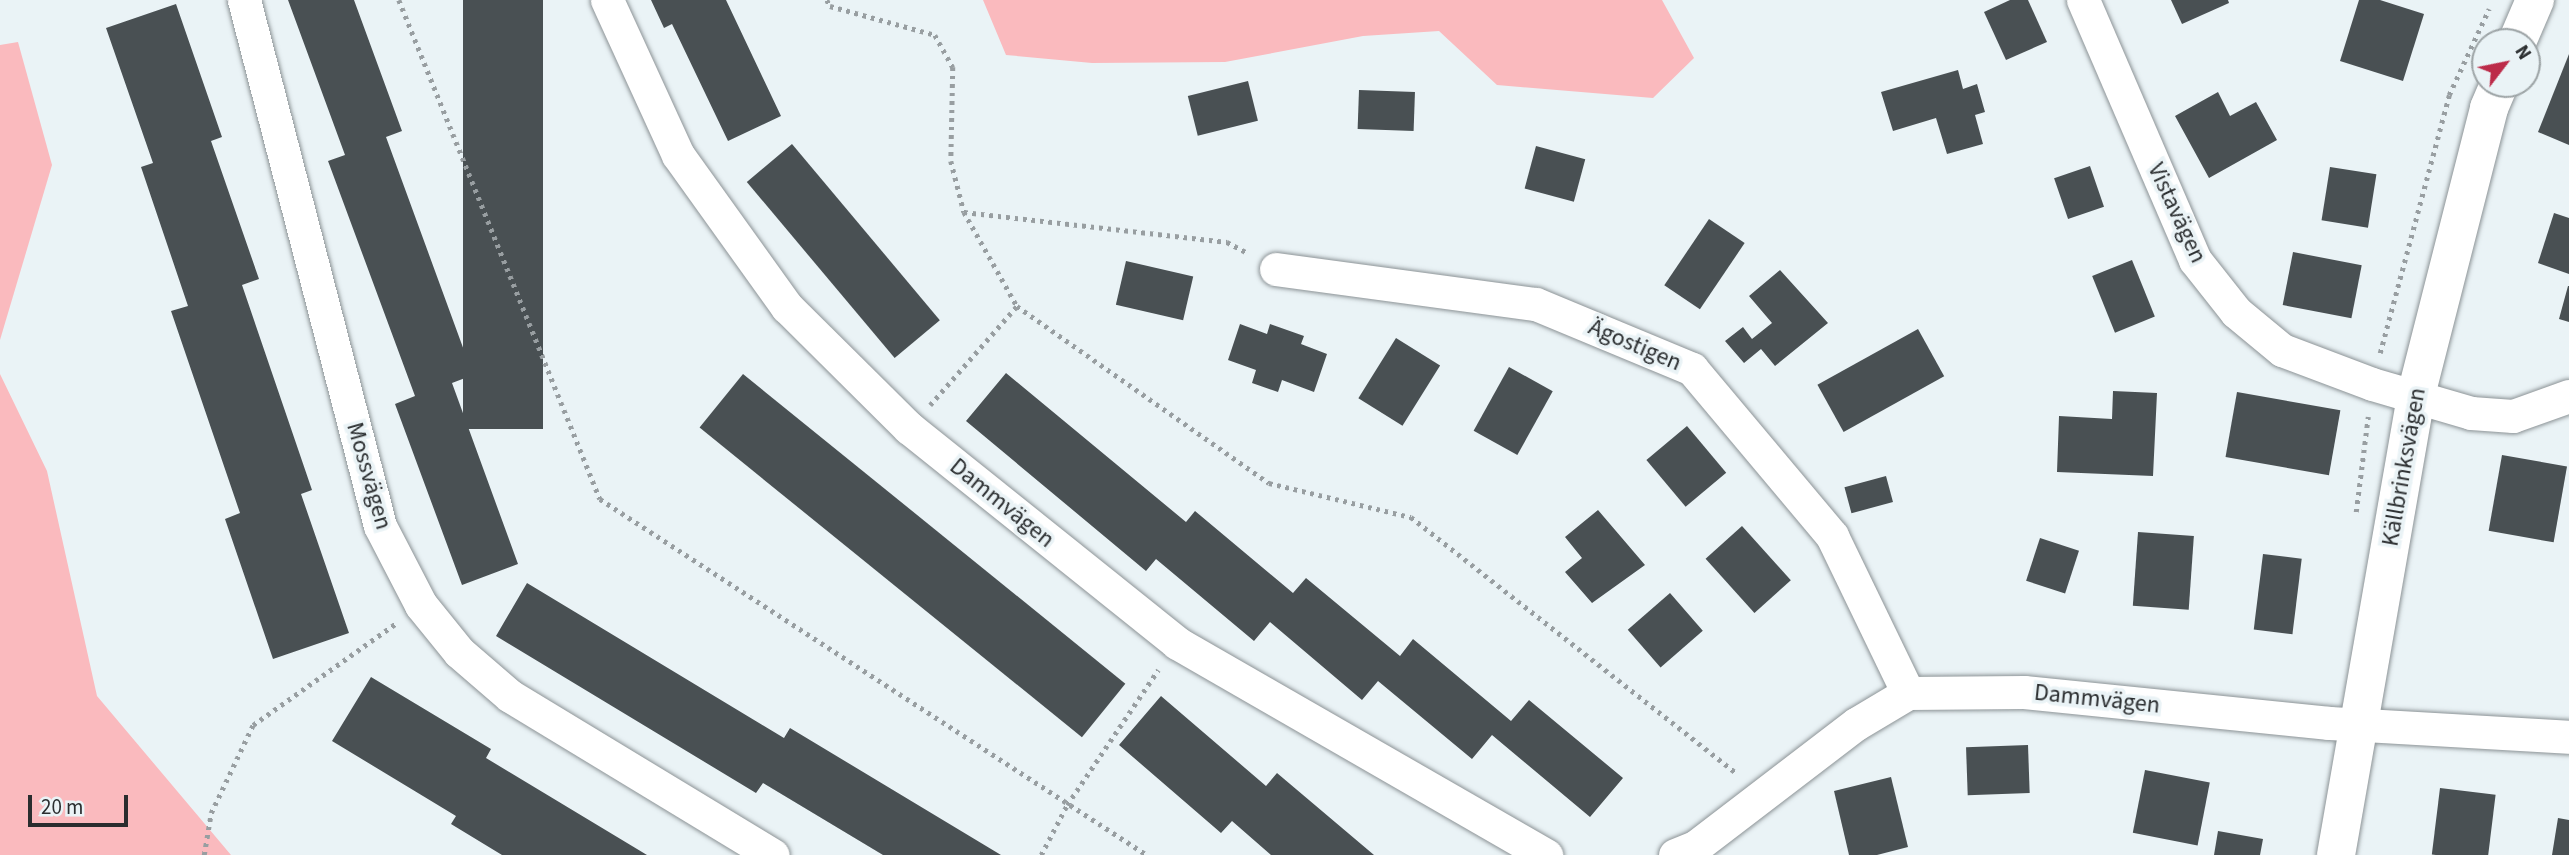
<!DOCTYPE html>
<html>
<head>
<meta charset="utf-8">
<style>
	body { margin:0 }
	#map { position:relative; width:2569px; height:855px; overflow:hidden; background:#eaf3f6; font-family:"Source Sans 3",sans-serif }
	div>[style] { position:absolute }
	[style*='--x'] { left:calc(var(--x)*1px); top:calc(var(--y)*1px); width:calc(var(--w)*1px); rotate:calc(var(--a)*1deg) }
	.green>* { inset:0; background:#fababe }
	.building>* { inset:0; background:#495053; transform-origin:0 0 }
	.path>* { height:4.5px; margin-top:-2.25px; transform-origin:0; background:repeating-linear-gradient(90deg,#989ea1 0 3.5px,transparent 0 8.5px) }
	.roads { filter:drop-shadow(0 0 2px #8c9396) drop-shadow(0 0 2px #8c9396) }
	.street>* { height:33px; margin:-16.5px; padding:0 16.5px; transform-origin:16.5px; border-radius:16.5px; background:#fff }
	.secondary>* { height:38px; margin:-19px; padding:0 19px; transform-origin:19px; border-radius:19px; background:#fff }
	span { translate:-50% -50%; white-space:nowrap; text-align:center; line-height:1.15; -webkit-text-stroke:7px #eaf3f6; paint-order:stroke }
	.street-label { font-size:24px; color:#2a2d2f }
	.north { position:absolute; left:2471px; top:28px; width:70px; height:70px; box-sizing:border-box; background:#eaf3f6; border:2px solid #9da4a6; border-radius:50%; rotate:58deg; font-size:19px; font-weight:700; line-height:28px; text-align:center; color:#2a2d2f }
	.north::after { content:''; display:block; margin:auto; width:24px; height:32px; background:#bc2b49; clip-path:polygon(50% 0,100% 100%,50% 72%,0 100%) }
	.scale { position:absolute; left:28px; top:795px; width:100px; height:32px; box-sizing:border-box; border:4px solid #2a2d2f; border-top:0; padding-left:9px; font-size:21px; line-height:24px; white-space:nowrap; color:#2a2d2f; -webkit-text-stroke:5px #eaf3f6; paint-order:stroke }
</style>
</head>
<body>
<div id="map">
	<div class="green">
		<div style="clip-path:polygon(983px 0,1662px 0,1694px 58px,1653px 98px,1497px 85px,1439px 31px,1363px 36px,1225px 62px,1092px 63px,1006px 55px)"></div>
		<div style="clip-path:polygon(18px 42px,52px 165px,0 340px,0 45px)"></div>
		<div style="clip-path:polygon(0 374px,47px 471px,97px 696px,231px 855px,0 855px)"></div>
	</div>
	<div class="building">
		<div style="clip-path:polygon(288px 0,354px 0,402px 131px,386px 137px,473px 375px,452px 383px,518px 564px,462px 585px,395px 404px,415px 396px,328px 161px,345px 155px)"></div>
		<div style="left:463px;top:0;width:80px;height:429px"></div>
		<div style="clip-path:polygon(651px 0,726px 0,781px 116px,728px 141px,672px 24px,664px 28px)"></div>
		<div style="clip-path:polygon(2010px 0,2028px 0,2047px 42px,2006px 60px,1984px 12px)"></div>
		<div style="clip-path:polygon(2171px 0,2228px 0,2229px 3px,2182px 24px)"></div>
		<div style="clip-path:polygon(2359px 0,2380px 0,2424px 14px,2403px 81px,2340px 61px)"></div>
		<div style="clip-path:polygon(176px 4px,222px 137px,211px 141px,259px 279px,242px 285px,312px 490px,301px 494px,349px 633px,273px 659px,225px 519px,240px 513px,171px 311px,188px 306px,141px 167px,153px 163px,106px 28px)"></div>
		<div style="clip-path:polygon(2569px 54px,2569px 145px,2538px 132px)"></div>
		<div style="clip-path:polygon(1958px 70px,1963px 89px,1977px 84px,1985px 112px,1975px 115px,1983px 144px,1947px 154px,1936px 118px,1893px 131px,1881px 92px)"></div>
		<div style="left:1248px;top:81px;width:41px;height:62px;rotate:76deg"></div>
		<div style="left:1359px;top:90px;width:56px;height:39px;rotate:2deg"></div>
		<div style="clip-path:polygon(2218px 92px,2230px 116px,2256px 102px,2277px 140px,2209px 178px,2175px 116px)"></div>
		<div style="left:792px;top:144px;width:230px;height:59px;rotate:50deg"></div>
		<div style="left:1536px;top:146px;width:51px;height:44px;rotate:15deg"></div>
		<div style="left:2090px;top:166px;width:43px;height:38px;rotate:71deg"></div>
		<div style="left:2330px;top:167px;width:47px;height:54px;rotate:9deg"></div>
		<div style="clip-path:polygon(2554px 213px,2569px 218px,2569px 274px,2538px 263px)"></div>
		<div style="left:1709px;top:219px;width:43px;height:80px;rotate:34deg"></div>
		<div style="left:2293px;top:252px;width:70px;height:54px;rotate:11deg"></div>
		<div style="left:2132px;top:260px;width:61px;height:43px;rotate:68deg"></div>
		<div style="left:1126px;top:261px;width:69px;height:45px;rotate:13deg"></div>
		<div style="clip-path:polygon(1780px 270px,1828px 323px,1775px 366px,1761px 349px,1744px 363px,1725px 341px,1743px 327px,1752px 339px,1772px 323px,1749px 296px)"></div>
		<div style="clip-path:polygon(2568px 286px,2569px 286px,2569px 322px,2559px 319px)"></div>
		<div style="clip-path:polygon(1240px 324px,1267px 334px,1270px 324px,1304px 336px,1301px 344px,1327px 354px,1314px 392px,1282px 380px,1278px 392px,1252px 383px,1256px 370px,1228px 360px)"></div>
		<div style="left:1918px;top:329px;width:54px;height:115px;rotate:61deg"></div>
		<div style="left:1396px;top:338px;width:52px;height:71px;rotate:32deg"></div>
		<div style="left:1509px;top:367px;width:50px;height:73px;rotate:29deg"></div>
		<div style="clip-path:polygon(1006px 373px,1186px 522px,1195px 511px,1293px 593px,1306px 578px,1400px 656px,1413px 639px,1511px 721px,1529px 700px,1623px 778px,1590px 817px,1492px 735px,1472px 759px,1378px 681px,1362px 700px,1270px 622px,1254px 641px,1156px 559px,1146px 571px,966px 421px)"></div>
		<div style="left:743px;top:374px;width:492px;height:69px;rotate:39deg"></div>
		<div style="clip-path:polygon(2113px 391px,2157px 393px,2153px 476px,2057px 472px,2059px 416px,2112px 419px)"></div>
		<div style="left:2237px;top:392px;width:105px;height:66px;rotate:10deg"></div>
		<div style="left:1687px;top:426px;width:61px;height:53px;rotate:50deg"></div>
		<div style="left:2502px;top:455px;width:66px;height:77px;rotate:10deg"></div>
		<div style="left:1886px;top:476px;width:27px;height:43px;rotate:75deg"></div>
		<div style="clip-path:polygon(1598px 510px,1645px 565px,1592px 603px,1565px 572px,1582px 558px,1565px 537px)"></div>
		<div style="left:1742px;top:526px;width:73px;height:49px;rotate:48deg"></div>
		<div style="left:2138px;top:532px;width:56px;height:74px;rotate:4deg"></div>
		<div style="left:2040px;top:538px;width:41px;height:45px;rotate:18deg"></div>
		<div style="left:2263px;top:554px;width:39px;height:76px;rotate:7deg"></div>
		<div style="clip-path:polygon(527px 583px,784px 738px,790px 728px,1001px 855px,883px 855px,763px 783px,756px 793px,496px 636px)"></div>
		<div style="left:1670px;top:593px;width:50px;height:56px;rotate:49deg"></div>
		<div style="clip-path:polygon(371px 677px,491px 749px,486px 758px,647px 855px,502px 855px,451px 824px,456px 816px,332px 741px)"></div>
		<div style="clip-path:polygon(1161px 696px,1266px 786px,1277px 773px,1374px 855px,1271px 855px,1232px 821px,1221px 833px,1119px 745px)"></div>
		<div style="left:2028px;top:745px;width:48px;height:62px;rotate:88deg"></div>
		<div style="left:2145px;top:770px;width:66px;height:64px;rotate:11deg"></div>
		<div style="clip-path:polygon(1891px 777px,1908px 847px,1877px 855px,1849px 855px,1834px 791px)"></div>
		<div style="left:2440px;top:788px;width:56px;height:67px;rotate:7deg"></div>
		<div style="clip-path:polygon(2558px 818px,2569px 820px,2569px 855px,2552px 855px)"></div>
		<div style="clip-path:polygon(2218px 831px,2263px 839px,2260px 855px,2214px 855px)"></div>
	</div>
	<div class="path">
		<div style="--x:399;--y:0;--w:538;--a:68.06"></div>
		<div style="--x:600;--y:499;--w:653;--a:33.06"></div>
		<div style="--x:827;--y:0;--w:7;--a:63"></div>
		<div style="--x:830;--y:6;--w:109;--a:15.4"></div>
		<div style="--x:935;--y:35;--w:37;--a:61"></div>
		<div style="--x:953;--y:67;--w:94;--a:91.2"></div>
		<div style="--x:951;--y:161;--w:53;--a:75.7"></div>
		<div style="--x:964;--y:212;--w:108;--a:60.6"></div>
		<div style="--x:1017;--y:306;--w:308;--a:35.1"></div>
		<div style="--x:1269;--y:483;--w:146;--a:13.5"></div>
		<div style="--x:1411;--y:517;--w:416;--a:38.2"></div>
		<div style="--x:964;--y:212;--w:265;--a:6.5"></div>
		<div style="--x:1227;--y:242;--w:24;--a:28"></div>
		<div style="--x:2380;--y:353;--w:267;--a:-75"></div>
		<div style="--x:2449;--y:95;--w:95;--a:-65.1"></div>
		<div style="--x:930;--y:405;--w:132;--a:-48.7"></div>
		<div style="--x:2356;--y:512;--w:96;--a:-82.8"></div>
		<div style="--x:204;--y:855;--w:43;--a:-80.5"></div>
		<div style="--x:211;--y:813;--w:98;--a:-64.5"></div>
		<div style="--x:253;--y:725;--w:174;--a:-35.4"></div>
		<div style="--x:1041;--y:855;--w:56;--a:-62.5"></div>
		<div style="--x:1067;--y:805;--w:163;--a:-56"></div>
	</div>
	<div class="roads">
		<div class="street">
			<div style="--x:244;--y:0;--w:543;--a:75.5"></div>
			<div style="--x:380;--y:526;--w:89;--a:62.6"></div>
			<div style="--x:421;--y:605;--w:60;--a:51"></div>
			<div style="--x:459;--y:652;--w:67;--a:40.8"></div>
			<div style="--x:510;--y:696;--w:307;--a:31.2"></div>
			<div style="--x:607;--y:0;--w:170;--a:65.4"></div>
			<div style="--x:678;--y:155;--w:187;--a:54.4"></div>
			<div style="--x:787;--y:307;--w:172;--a:44.8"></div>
			<div style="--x:909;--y:428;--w:344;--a:38.7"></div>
			<div style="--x:1177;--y:643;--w:426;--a:29.9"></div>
			<div style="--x:2083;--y:0;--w:283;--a:66.7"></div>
			<div style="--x:2195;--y:260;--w:66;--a:51.7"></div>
			<div style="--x:2236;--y:312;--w:60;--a:39.6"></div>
			<div style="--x:2282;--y:350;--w:96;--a:20.7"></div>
			<div style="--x:2372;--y:384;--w:103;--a:16.3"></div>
			<div style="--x:2471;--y:413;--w:42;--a:4.1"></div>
			<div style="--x:2513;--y:416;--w:59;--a:-19.7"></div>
			<div style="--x:1276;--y:269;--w:262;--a:7.7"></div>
			<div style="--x:1536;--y:304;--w:169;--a:22.6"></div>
			<div style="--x:1692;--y:369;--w:218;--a:50"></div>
			<div style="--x:1832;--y:536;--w:174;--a:64.2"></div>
			<div style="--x:1675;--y:855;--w:22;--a:-22"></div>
			<div style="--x:1695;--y:847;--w:203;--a:-37.4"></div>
			<div style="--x:1856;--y:724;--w:61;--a:-30.8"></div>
			<div style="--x:1908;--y:693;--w:116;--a:-0.5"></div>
			<div style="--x:2024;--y:692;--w:307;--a:5.8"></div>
			<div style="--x:2329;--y:723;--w:240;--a:3.3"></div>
		</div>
		<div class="secondary">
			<div style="--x:2517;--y:42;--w:46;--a:-66.8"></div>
			<div style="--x:2336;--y:855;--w:467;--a:-80.1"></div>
			<div style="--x:2416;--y:395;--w:296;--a:-75.7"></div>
			<div style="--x:2489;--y:108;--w:26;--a:-67"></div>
		</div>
	</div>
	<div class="street-label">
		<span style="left:2177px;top:213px;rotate:65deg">Vistavägen</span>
		<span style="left:1635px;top:345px;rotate:23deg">Ägostigen</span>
		<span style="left:2404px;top:467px;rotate:-80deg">Källbrinksvägen</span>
		<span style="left:369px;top:476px;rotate:74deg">Mossvägen</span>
		<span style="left:1002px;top:503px;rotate:39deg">Dammvägen</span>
		<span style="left:2097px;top:699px;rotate:6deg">Dammvägen</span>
	</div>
	<div class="north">N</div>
	<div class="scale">20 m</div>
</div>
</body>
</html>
